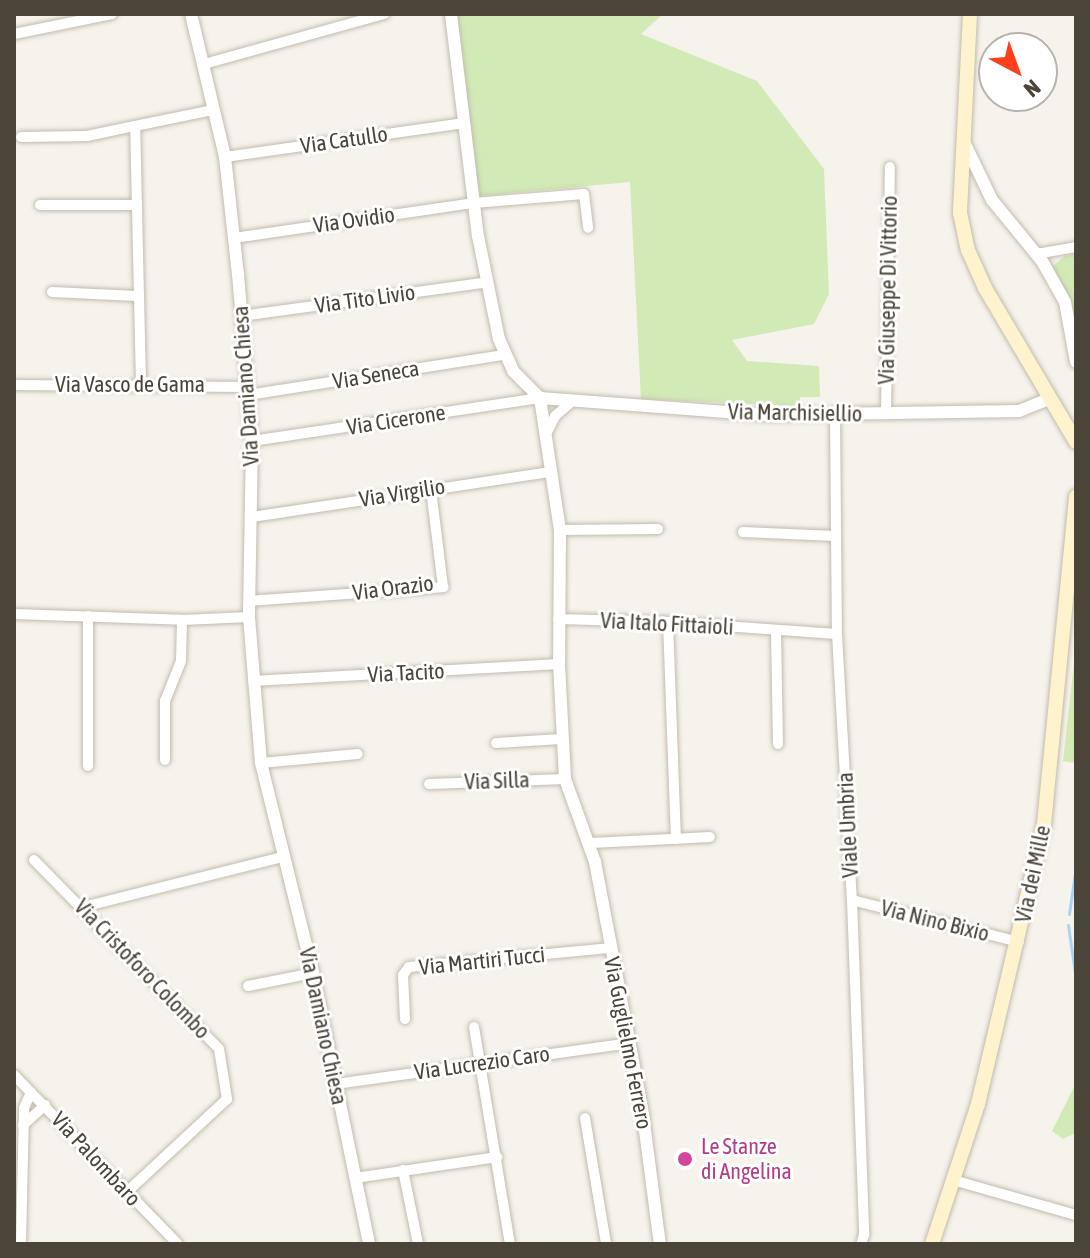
<!DOCTYPE html>
<html>
<head>
<meta charset="utf-8">
<style>
	body { margin:0 }
	#map { position:relative; width:1090px; height:1258px; overflow:hidden; background:#f6f3ec; font-family:"Asap Condensed",sans-serif }
	div>[style] { position:absolute }
	[style*='--x'] { left:calc(var(--x)*1px); top:calc(var(--y)*1px); width:calc(var(--w)*1px); rotate:calc(var(--a)*1deg) }
	.green>* { inset:0; background:#d2eab5 }
	.stream>* { height:3px; margin:-1.5px; padding:0 1.5px; transform-origin:1.5px; border-radius:1.5px; background:#a9d4f2 }
	.roads { filter:drop-shadow(0 0 2px #c2bbae) drop-shadow(0 0 2px #c2bbae) }
	.minor>* { height:10px; margin:-5px; padding:0 5px; transform-origin:5px; border-radius:5px; background:#fff }
	.tertiary>* { height:12px; margin:-6px; padding:0 6px; transform-origin:6px; border-radius:6px; background:#fff }
	.secondary>* { height:14px; margin:-7px; padding:0 7px; transform-origin:7px; border-radius:7px; background:#fff3cd }
	.dots>* { width:22px; height:22px; translate:-50% -50%; box-sizing:border-box; border:4px solid #fff; border-radius:50% }
	span { translate:-50% -50%; white-space:nowrap; text-align:center; line-height:1.15; -webkit-text-stroke:6px #fff; paint-order:stroke }
	.street-label { font-size:22px; color:#4b4439 }
	.hotel-label { font-size:22px; color:#b23c85 }
	.left { translate:0 -50%; text-align:left }
	.frame { position:absolute; inset:0; border:16px solid #4b4439; pointer-events:none }
	.north { position:absolute; left:978px; top:32px; width:80px; height:80px; box-sizing:border-box; background:#fff; border:2px solid #b7b4b0; border-radius:50%; rotate:139deg; font-size:22px; font-weight:700; line-height:32px; text-align:center; color:#4b4439 }
	.north::after { content:''; display:block; margin:auto; width:28px; height:36px; background:#fc3f1d; clip-path:polygon(50% 0,100% 100%,50% 72%,0 100%) }
</style>
</head>
<body>
<div id="map">
	<div class="green">
		<div style="clip-path:polygon(454px 14px,663px 14px,641px 34px,757px 81px,824px 169px,829px 294px,814px 324px,732px 340px,747px 361px,819px 366px,820px 397px,800px 397px,799px 406px,641px 399px,630px 182px,479px 196px)"></div>
		<div style="clip-path:polygon(1076px 254px,1076px 347px,1050px 268px,1065px 256px)"></div>
		<div style="clip-path:polygon(1076px 646px,1076px 829px,1075px 763px,1063px 761px)"></div>
		<div style="clip-path:polygon(1076px 1083px,1076px 1133px,1063px 1139px,1052px 1131px)"></div>
	</div>
	<div class="stream">
		<div style="--x:1069;--y:914;--w:49;--a:-81.7"></div>
		<div style="--x:1068;--y:925;--w:56;--a:81.7"></div>
	</div>
	<div class="roads">
		<div class="minor">
			<div style="--x:14;--y:34;--w:100;--a:-11.5"></div>
			<div style="--x:204;--y:64;--w:187;--a:-15.5"></div>
			<div style="--x:21;--y:137;--w:66;--a:-0.9"></div>
			<div style="--x:87;--y:136;--w:49;--a:-11.8"></div>
			<div style="--x:225;--y:157;--w:240;--a:-8.1"></div>
			<div style="--x:40;--y:205;--w:95;--a:0"></div>
			<div style="--x:234;--y:238;--w:243;--a:-8.3"></div>
			<div style="--x:474;--y:203;--w:110;--a:-4.7"></div>
			<div style="--x:584;--y:194;--w:34;--a:83"></div>
			<div style="--x:1036;--y:254;--w:41;--a:-9.9"></div>
			<div style="--x:52;--y:292;--w:85;--a:2.7"></div>
			<div style="--x:241;--y:316;--w:249;--a:-7.8"></div>
			<div style="--x:141;--y:384;--w:258;--a:-91.3"></div>
			<div style="--x:135;--y:126;--w:80;--a:-11.6"></div>
			<div style="--x:14;--y:385;--w:232;--a:0.5"></div>
			<div style="--x:248;--y:395;--w:259;--a:-8.9"></div>
			<div style="--x:886;--y:413;--w:246;--a:-89.1"></div>
			<div style="--x:835;--y:414;--w:220;--a:89.5"></div>
			<div style="--x:837;--y:634;--w:266;--a:86.8"></div>
			<div style="--x:852;--y:900;--w:335;--a:87.9"></div>
			<div style="--x:864;--y:1235;--w:9;--a:108"></div>
			<div style="--x:546;--y:434;--w:20;--a:-63"></div>
			<div style="--x:555;--y:416;--w:23;--a:-41"></div>
			<div style="--x:252;--y:441;--w:291;--a:-8.5"></div>
			<div style="--x:252;--y:517;--w:302;--a:-8.6"></div>
			<div style="--x:560;--y:530;--w:98;--a:-0.6"></div>
			<div style="--x:743;--y:532;--w:93;--a:2.5"></div>
			<div style="--x:249;--y:601;--w:195;--a:-4.1"></div>
			<div style="--x:443;--y:587;--w:99;--a:-97"></div>
			<div style="--x:14;--y:614;--w:168;--a:2"></div>
			<div style="--x:182;--y:620;--w:67;--a:-2.6"></div>
			<div style="--x:88;--y:616;--w:150;--a:90"></div>
			<div style="--x:558;--y:619;--w:110;--a:1.6"></div>
			<div style="--x:668;--y:622;--w:169;--a:4.1"></div>
			<div style="--x:668;--y:622;--w:217;--a:87.9"></div>
			<div style="--x:776;--y:630;--w:114;--a:89"></div>
			<div style="--x:253;--y:681;--w:306;--a:-3.2"></div>
			<div style="--x:496;--y:743;--w:65;--a:-3.5"></div>
			<div style="--x:165;--y:760;--w:59;--a:-90"></div>
			<div style="--x:165;--y:701;--w:43;--a:-68.2"></div>
			<div style="--x:181;--y:661;--w:41;--a:-88.6"></div>
			<div style="--x:261;--y:763;--w:97;--a:-5.3"></div>
			<div style="--x:429;--y:784;--w:136;--a:-2.1"></div>
			<div style="--x:591;--y:843;--w:119;--a:-2.9"></div>
			<div style="--x:34;--y:860;--w:264;--a:45.6"></div>
			<div style="--x:219;--y:1049;--w:51;--a:80.9"></div>
			<div style="--x:227;--y:1099;--w:137;--a:137.1"></div>
			<div style="--x:852;--y:900;--w:172;--a:14.1"></div>
			<div style="--x:83;--y:907;--w:205;--a:-14.1"></div>
			<div style="--x:248;--y:986;--w:66;--a:-11.3"></div>
			<div style="--x:405;--y:1019;--w:44;--a:-92.6"></div>
			<div style="--x:403;--y:975;--w:10;--a:-53"></div>
			<div style="--x:409;--y:967;--w:201;--a:-5.4"></div>
			<div style="--x:474;--y:1027;--w:220;--a:80.6"></div>
			<div style="--x:14;--y:1075;--w:235;--a:45.9"></div>
			<div style="--x:335;--y:1084;--w:297;--a:-7.9"></div>
			<div style="--x:585;--y:1118;--w:128;--a:80.5"></div>
			<div style="--x:23;--y:1125;--w:30;--a:-42"></div>
			<div style="--x:403;--y:1170;--w:76;--a:78.5"></div>
			<div style="--x:355;--y:1178;--w:144;--a:-8.4"></div>
			<div style="--x:953;--y:1180;--w:128;--a:15.9"></div>
			<div style="--x:21;--y:1244;--w:136;--a:-88.7"></div>
			<div style="--x:24;--y:1108;--w:17;--a:-66"></div>
		</div>
		<div class="tertiary">
			<div style="--x:191;--y:14;--w:147;--a:76.6"></div>
			<div style="--x:225;--y:157;--w:118;--a:83.7"></div>
			<div style="--x:238;--y:274;--w:168;--a:85.2"></div>
			<div style="--x:252;--y:441;--w:176;--a:91"></div>
			<div style="--x:249;--y:617;--w:146;--a:85.3"></div>
			<div style="--x:261;--y:763;--w:216;--a:76.1"></div>
			<div style="--x:313;--y:973;--w:277;--a:78.3"></div>
			<div style="--x:451;--y:14;--w:224;--a:83.1"></div>
			<div style="--x:478;--y:236;--w:105;--a:78.5"></div>
			<div style="--x:499;--y:339;--w:35;--a:66"></div>
			<div style="--x:513;--y:371;--w:38;--a:45"></div>
			<div style="--x:540;--y:398;--w:134;--a:81.4"></div>
			<div style="--x:560;--y:530;--w:134;--a:90.4"></div>
			<div style="--x:559;--y:664;--w:115;--a:87"></div>
			<div style="--x:565;--y:779;--w:88;--a:70.1"></div>
			<div style="--x:595;--y:862;--w:250;--a:79.2"></div>
			<div style="--x:642;--y:1108;--w:137;--a:82.5"></div>
			<div style="--x:965;--y:144;--w:62;--a:64.3"></div>
			<div style="--x:992;--y:200;--w:79;--a:50.7"></div>
			<div style="--x:1042;--y:261;--w:47;--a:60.7"></div>
			<div style="--x:1065;--y:302;--w:61;--a:79.6"></div>
			<div style="--x:540;--y:398;--w:227;--a:4.3"></div>
			<div style="--x:766;--y:415;--w:253;--a:-0.9"></div>
			<div style="--x:1019;--y:411;--w:31;--a:-22"></div>
		</div>
		<div class="secondary">
			<div style="--x:970;--y:14;--w:199;--a:92.9"></div>
			<div style="--x:960;--y:213;--w:38;--a:78"></div>
			<div style="--x:968;--y:250;--w:42;--a:65.9"></div>
			<div style="--x:985;--y:288;--w:179;--a:59.4"></div>
			<div style="--x:932;--y:1244;--w:147;--a:-71.8"></div>
			<div style="--x:978;--y:1104;--w:288;--a:-76.7"></div>
			<div style="--x:1044;--y:824;--w:329;--a:-84.4"></div>
		</div>
	</div>
	<div class="dots">
		<div style="left:685px;top:1159px;background:#d1479c"></div>
	</div>
	<div class="street-label">
		<span style="left:344px;top:140px;rotate:-8deg">Via Catullo</span>
		<span style="left:354px;top:220px;rotate:-8deg">Via Ovidio</span>
		<span style="left:888px;top:290px;rotate:-89deg">Via Giuseppe Di Vittorio</span>
		<span style="left:365px;top:299px;rotate:-8deg">Via Tito Livio</span>
		<span style="left:376px;top:375px;rotate:-9deg">Via Seneca</span>
		<span style="left:130px;top:385px">Via Vasco de Gama</span>
		<span style="left:246px;top:386px;rotate:-94deg">Via Damiano Chiesa</span>
		<span style="left:795px;top:413px;rotate:1deg">Via Marchisiellio</span>
		<span style="left:396px;top:420px;rotate:-9deg">Via Cicerone</span>
		<span style="left:402px;top:493px;rotate:-9deg">Via Virgilio</span>
		<span style="left:393px;top:588px;rotate:-7deg">Via Orazio</span>
		<span style="left:667px;top:624px;rotate:3deg">Via Italo Fittaioli</span>
		<span style="left:406px;top:673px;rotate:-3deg">Via Tacito</span>
		<span style="left:497px;top:781px;rotate:-2deg">Via Silla</span>
		<span style="left:848px;top:825px;rotate:-93deg">Viale Umbria</span>
		<span style="left:1033px;top:874px;rotate:-78deg">Via dei Mille</span>
		<span style="left:935px;top:921px;rotate:14deg">Via Nino Bixio</span>
		<span style="left:482px;top:961px;rotate:-6deg">Via Martiri Tucci</span>
		<span style="left:142px;top:969px;rotate:46deg">Via Cristoforo Colombo</span>
		<span style="left:323px;top:1026px;rotate:78deg">Via Damiano Chiesa</span>
		<span style="left:628px;top:1043px;rotate:79deg">Via Guglielmo Ferrero</span>
		<span style="left:482px;top:1063px;rotate:-8deg">Via Lucrezio Caro</span>
		<span style="left:96px;top:1159px;rotate:47deg">Via Palombaro</span>
	</div>
	<div class="hotel-label">
		<span class="left" style="left:701px;top:1159px">Le Stanze<br>di Angelina</span>
	</div>
	<div class="frame"></div>
	<div class="north">N</div>
</div>
</body>
</html>
